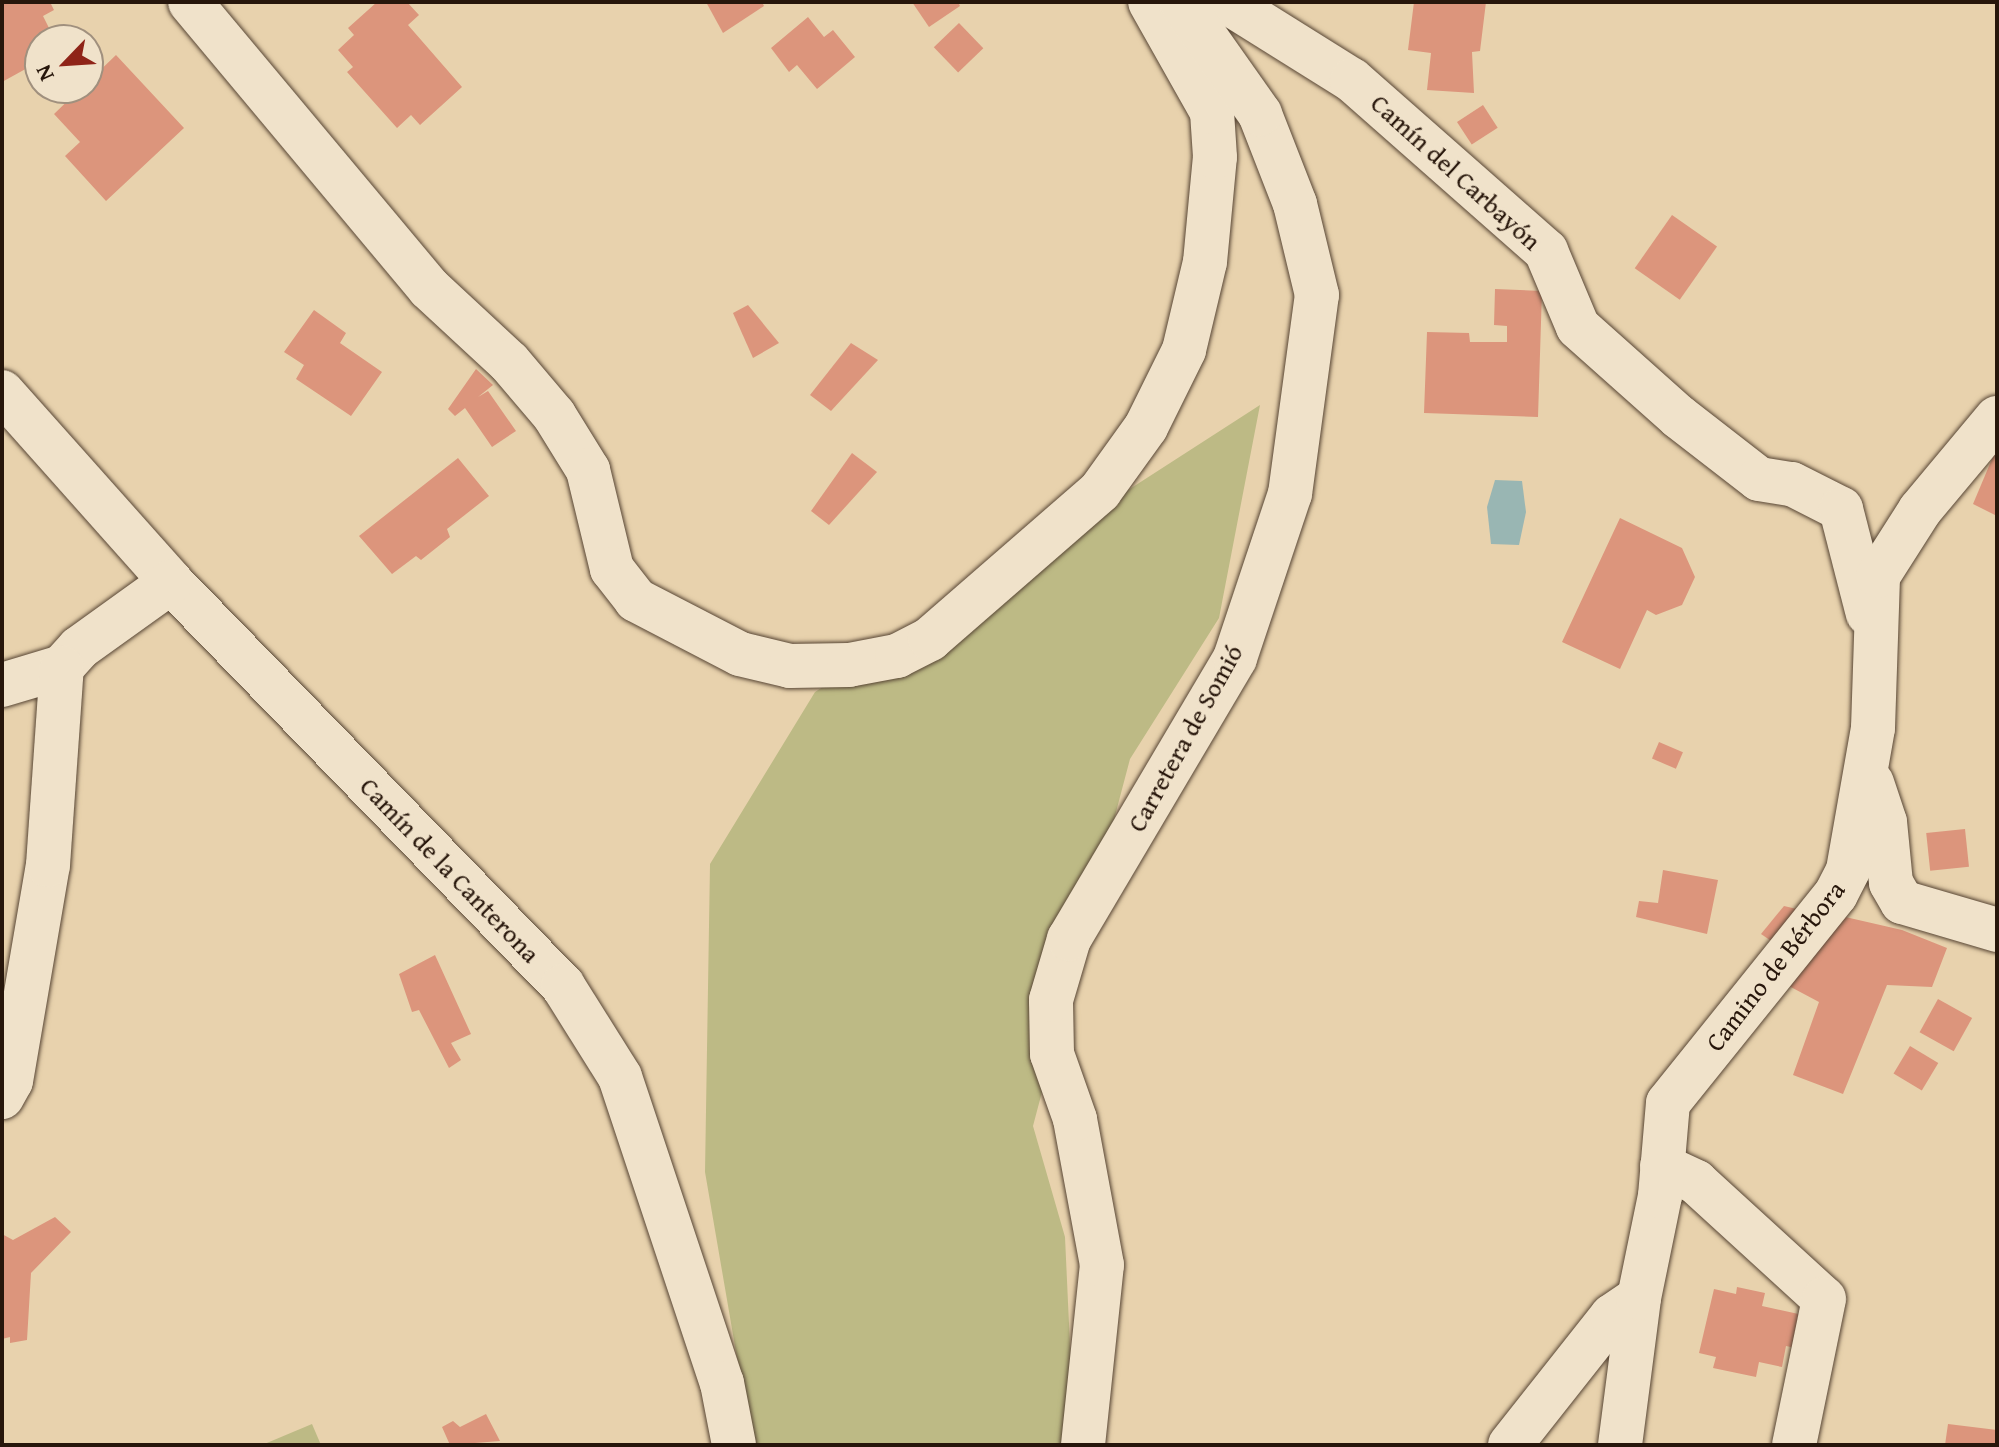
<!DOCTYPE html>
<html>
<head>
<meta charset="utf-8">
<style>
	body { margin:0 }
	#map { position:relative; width:1999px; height:1447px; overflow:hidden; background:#e8d2ad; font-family:"Gentium Book Plus",serif }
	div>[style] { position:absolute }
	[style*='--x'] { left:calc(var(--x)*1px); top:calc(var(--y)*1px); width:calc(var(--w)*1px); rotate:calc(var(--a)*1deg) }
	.green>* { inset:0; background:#bdba85 }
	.water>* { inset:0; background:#99b6b3 }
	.building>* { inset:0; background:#dc957c; transform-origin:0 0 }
	.roads { filter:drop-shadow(0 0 2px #574534) drop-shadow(0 0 2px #574534) }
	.minor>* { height:44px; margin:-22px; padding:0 22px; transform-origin:22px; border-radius:22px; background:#f0e2ca }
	span { translate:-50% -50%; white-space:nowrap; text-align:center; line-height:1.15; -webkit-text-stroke:6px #f0e2ca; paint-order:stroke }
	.street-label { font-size:26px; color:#27160b }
	.frame { position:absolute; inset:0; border:4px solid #27160b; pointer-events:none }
	.north { position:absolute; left:24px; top:24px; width:80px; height:80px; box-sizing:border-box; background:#f0e2ca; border:2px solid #a0907e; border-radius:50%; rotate:245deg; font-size:22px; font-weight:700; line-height:32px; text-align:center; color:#27160b }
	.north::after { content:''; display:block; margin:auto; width:28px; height:36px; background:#8f2418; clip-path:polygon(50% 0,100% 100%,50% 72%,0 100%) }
</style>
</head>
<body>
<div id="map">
	<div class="green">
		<div style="clip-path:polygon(1260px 405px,1219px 618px,1130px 759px,1033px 1126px,1065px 1237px,1072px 1389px,1061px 1445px,752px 1445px,705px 1172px,710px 864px,815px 692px)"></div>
		<div style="clip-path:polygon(312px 1424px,321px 1445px,262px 1445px)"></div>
	</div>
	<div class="water">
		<div style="clip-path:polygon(1495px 480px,1522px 481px,1526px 512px,1519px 545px,1491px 544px,1487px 507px)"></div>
	</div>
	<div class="building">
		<div style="clip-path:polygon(2px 2px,50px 2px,54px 10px,43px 16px,55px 40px,40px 40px,40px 61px,2px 82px)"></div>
		<div style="clip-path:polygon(377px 2px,407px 2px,419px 15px,408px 25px,462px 87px,420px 125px,411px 115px,397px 128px,347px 72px,353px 67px,338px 50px,354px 35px,348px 28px)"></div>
		<div style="clip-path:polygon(706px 2px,762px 2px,764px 6px,723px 33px)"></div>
		<div style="clip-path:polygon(912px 2px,958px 2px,960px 6px,929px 27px)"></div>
		<div style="clip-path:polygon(1414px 2px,1486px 2px,1480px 51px,1472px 52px,1474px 93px,1427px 90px,1431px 53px,1408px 50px)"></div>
		<div style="clip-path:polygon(808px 17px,824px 37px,833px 30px,855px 57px,817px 89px,797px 65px,789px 72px,771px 48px)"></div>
		<div style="left:959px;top:23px;width:35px;height:35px;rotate:46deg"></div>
		<div style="clip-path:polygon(116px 55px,184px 128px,106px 201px,65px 156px,80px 142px,54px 114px,81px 88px,88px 88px,88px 82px)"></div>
		<div style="left:1483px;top:105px;width:27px;height:31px;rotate:57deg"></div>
		<div style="left:1672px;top:215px;width:55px;height:65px;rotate:35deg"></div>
		<div style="clip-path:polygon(1495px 289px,1542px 291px,1538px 417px,1424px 413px,1427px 332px,1469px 333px,1470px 342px,1507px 342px,1507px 326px,1494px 325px)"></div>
		<div style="clip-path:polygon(748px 305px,779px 343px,753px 358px,733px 313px)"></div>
		<div style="clip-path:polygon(314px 310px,346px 333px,340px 343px,382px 372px,351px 416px,296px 379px,304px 365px,284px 352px)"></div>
		<div style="clip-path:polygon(851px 343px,878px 360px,831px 411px,810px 395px)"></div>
		<div style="clip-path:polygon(476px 369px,493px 385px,478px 397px,488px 391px,516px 431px,492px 447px,465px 408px,455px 416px,448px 409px)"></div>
		<div style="clip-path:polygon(1997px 447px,1997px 516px,1973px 504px)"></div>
		<div style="clip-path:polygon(852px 453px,877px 472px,829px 525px,811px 511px)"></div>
		<div style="clip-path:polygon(458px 458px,489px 496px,447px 529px,450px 537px,421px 560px,416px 556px,392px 574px,359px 536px)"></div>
		<div style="clip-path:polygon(1620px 518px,1682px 548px,1695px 577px,1682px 605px,1656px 615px,1647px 610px,1620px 669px,1562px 642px)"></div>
		<div style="left:1659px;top:742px;width:26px;height:18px;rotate:23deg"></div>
		<div style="left:1965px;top:829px;width:38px;height:39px;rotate:84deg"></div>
		<div style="clip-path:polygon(1663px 870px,1718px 880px,1707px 934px,1636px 917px,1639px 901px,1658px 903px)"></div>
		<div style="clip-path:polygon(1784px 906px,1801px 910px,1777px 945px,1761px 934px)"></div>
		<div style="clip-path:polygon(1841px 916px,1902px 930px,1947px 948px,1932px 987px,1887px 985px,1843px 1094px,1793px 1075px,1819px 1002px,1787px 985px)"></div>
		<div style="clip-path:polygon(435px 955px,471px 1034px,451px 1043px,461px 1060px,449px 1068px,419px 1010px,412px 1012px,399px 974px)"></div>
		<div style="left:1938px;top:999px;width:39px;height:38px;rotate:29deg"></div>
		<div style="left:1910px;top:1046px;width:33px;height:32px;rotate:31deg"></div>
		<div style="clip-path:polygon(55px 1217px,71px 1232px,31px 1273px,27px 1340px,10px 1343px,10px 1337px,2px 1339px,2px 1234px,13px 1240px)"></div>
		<div style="clip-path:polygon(1737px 1287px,1765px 1293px,1762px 1306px,1803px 1315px,1795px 1348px,1786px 1346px,1782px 1367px,1759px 1362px,1756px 1377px,1713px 1368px,1716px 1357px,1699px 1353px,1714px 1289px,1736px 1294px)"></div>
		<div style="clip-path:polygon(486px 1414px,500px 1441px,450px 1445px,442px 1427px,453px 1421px,460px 1427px)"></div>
		<div style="clip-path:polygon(1948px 1424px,1997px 1430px,1997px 1445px,1945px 1445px)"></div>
	</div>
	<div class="roads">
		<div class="minor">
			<div style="--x:190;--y:2;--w:373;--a:50.1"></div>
			<div style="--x:429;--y:288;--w:109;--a:42.8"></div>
			<div style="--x:509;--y:362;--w:70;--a:49.7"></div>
			<div style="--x:554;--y:415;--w:65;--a:58.3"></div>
			<div style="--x:588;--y:470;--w:102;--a:76.4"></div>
			<div style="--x:612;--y:569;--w:39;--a:52"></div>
			<div style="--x:636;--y:600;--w:117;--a:27.4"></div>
			<div style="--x:740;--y:654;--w:51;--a:13.5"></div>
			<div style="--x:790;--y:666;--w:59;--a:-1"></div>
			<div style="--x:849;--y:665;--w:49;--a:-10.6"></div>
			<div style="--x:897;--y:656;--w:37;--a:-27"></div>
			<div style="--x:930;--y:639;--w:225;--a:-41"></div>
			<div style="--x:1100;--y:491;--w:79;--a:-54.3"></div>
			<div style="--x:1146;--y:427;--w:86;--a:-63.7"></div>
			<div style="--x:1184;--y:350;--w:90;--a:-76.6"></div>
			<div style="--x:1205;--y:262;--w:105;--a:-84.6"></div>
			<div style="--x:1215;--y:157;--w:45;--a:-93.8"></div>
			<div style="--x:1212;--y:112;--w:126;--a:-119.4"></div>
			<div style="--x:1227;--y:2;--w:147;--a:32"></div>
			<div style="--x:1352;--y:80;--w:259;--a:41.4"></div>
			<div style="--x:1546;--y:251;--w:82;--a:67.2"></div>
			<div style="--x:1578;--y:327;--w:135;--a:41.7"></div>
			<div style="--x:1679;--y:417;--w:101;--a:37.8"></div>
			<div style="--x:1759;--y:479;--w:33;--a:9"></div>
			<div style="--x:1792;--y:484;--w:55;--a:27"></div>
			<div style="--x:1841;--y:509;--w:108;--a:75.6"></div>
			<div style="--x:2;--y:392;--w:254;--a:48.3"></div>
			<div style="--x:171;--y:582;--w:563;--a:45.86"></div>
			<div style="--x:563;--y:986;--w:107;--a:57.9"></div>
			<div style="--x:620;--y:1077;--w:323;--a:71.6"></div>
			<div style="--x:722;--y:1383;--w:63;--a:79"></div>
			<div style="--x:2;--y:685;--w:63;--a:-16.7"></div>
			<div style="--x:62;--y:667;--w:25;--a:-48"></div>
			<div style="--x:79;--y:648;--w:113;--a:-35.7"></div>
			<div style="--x:1872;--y:783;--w:41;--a:71.6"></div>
			<div style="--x:1885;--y:822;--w:61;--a:84.4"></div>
			<div style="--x:1891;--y:883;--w:22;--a:60"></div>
			<div style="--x:1902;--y:902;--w:99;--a:16.4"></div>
			<div style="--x:2;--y:1097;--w:18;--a:-61"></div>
			<div style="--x:11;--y:1081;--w:219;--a:-80.3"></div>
			<div style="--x:48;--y:865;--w:198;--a:-86"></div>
			<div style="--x:1662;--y:1166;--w:38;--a:25"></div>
			<div style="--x:1696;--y:1182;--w:173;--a:42.4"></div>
			<div style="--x:1824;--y:1299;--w:149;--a:101.6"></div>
			<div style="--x:1083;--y:1445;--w:181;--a:-84"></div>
			<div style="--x:1102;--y:1265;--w:148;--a:-100.5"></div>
			<div style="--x:1075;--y:1119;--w:69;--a:-109.5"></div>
			<div style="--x:1052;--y:1054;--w:54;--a:-91.1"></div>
			<div style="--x:1051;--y:1000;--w:64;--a:-73.6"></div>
			<div style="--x:1069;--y:939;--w:326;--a:-59.4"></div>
			<div style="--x:1235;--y:658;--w:173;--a:-71.5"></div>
			<div style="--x:1290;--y:494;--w:201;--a:-82.3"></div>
			<div style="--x:1317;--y:295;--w:94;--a:-103.6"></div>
			<div style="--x:1295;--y:204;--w:97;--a:-111.3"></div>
			<div style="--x:1260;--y:114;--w:137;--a:-125.2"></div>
			<div style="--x:1510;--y:1445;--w:164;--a:-51.7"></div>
			<div style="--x:1612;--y:1316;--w:32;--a:-34"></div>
			<div style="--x:1620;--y:1445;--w:148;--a:-82.6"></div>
			<div style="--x:1639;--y:1298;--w:104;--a:-78.4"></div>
			<div style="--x:1660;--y:1196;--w:93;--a:-85.1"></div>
			<div style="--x:1668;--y:1103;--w:268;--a:-51.2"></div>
			<div style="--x:1836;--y:894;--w:27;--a:-63"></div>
			<div style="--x:1848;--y:870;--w:144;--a:-80"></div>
			<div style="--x:1873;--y:728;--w:152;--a:-88.1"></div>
			<div style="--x:1878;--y:576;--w:78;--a:-57.5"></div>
			<div style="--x:1920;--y:510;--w:120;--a:-50.1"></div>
		</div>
	</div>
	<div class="street-label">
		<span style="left:1456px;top:172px;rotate:42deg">Camín del Carbayón</span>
		<span style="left:1185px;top:738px;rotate:-61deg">Carretera de Somió</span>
		<span style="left:450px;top:870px;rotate:46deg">Camín de la Canterona</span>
		<span style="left:1775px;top:966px;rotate:-52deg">Camino de Bérbora</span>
	</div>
	<div class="frame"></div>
	<div class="north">N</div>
</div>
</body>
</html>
